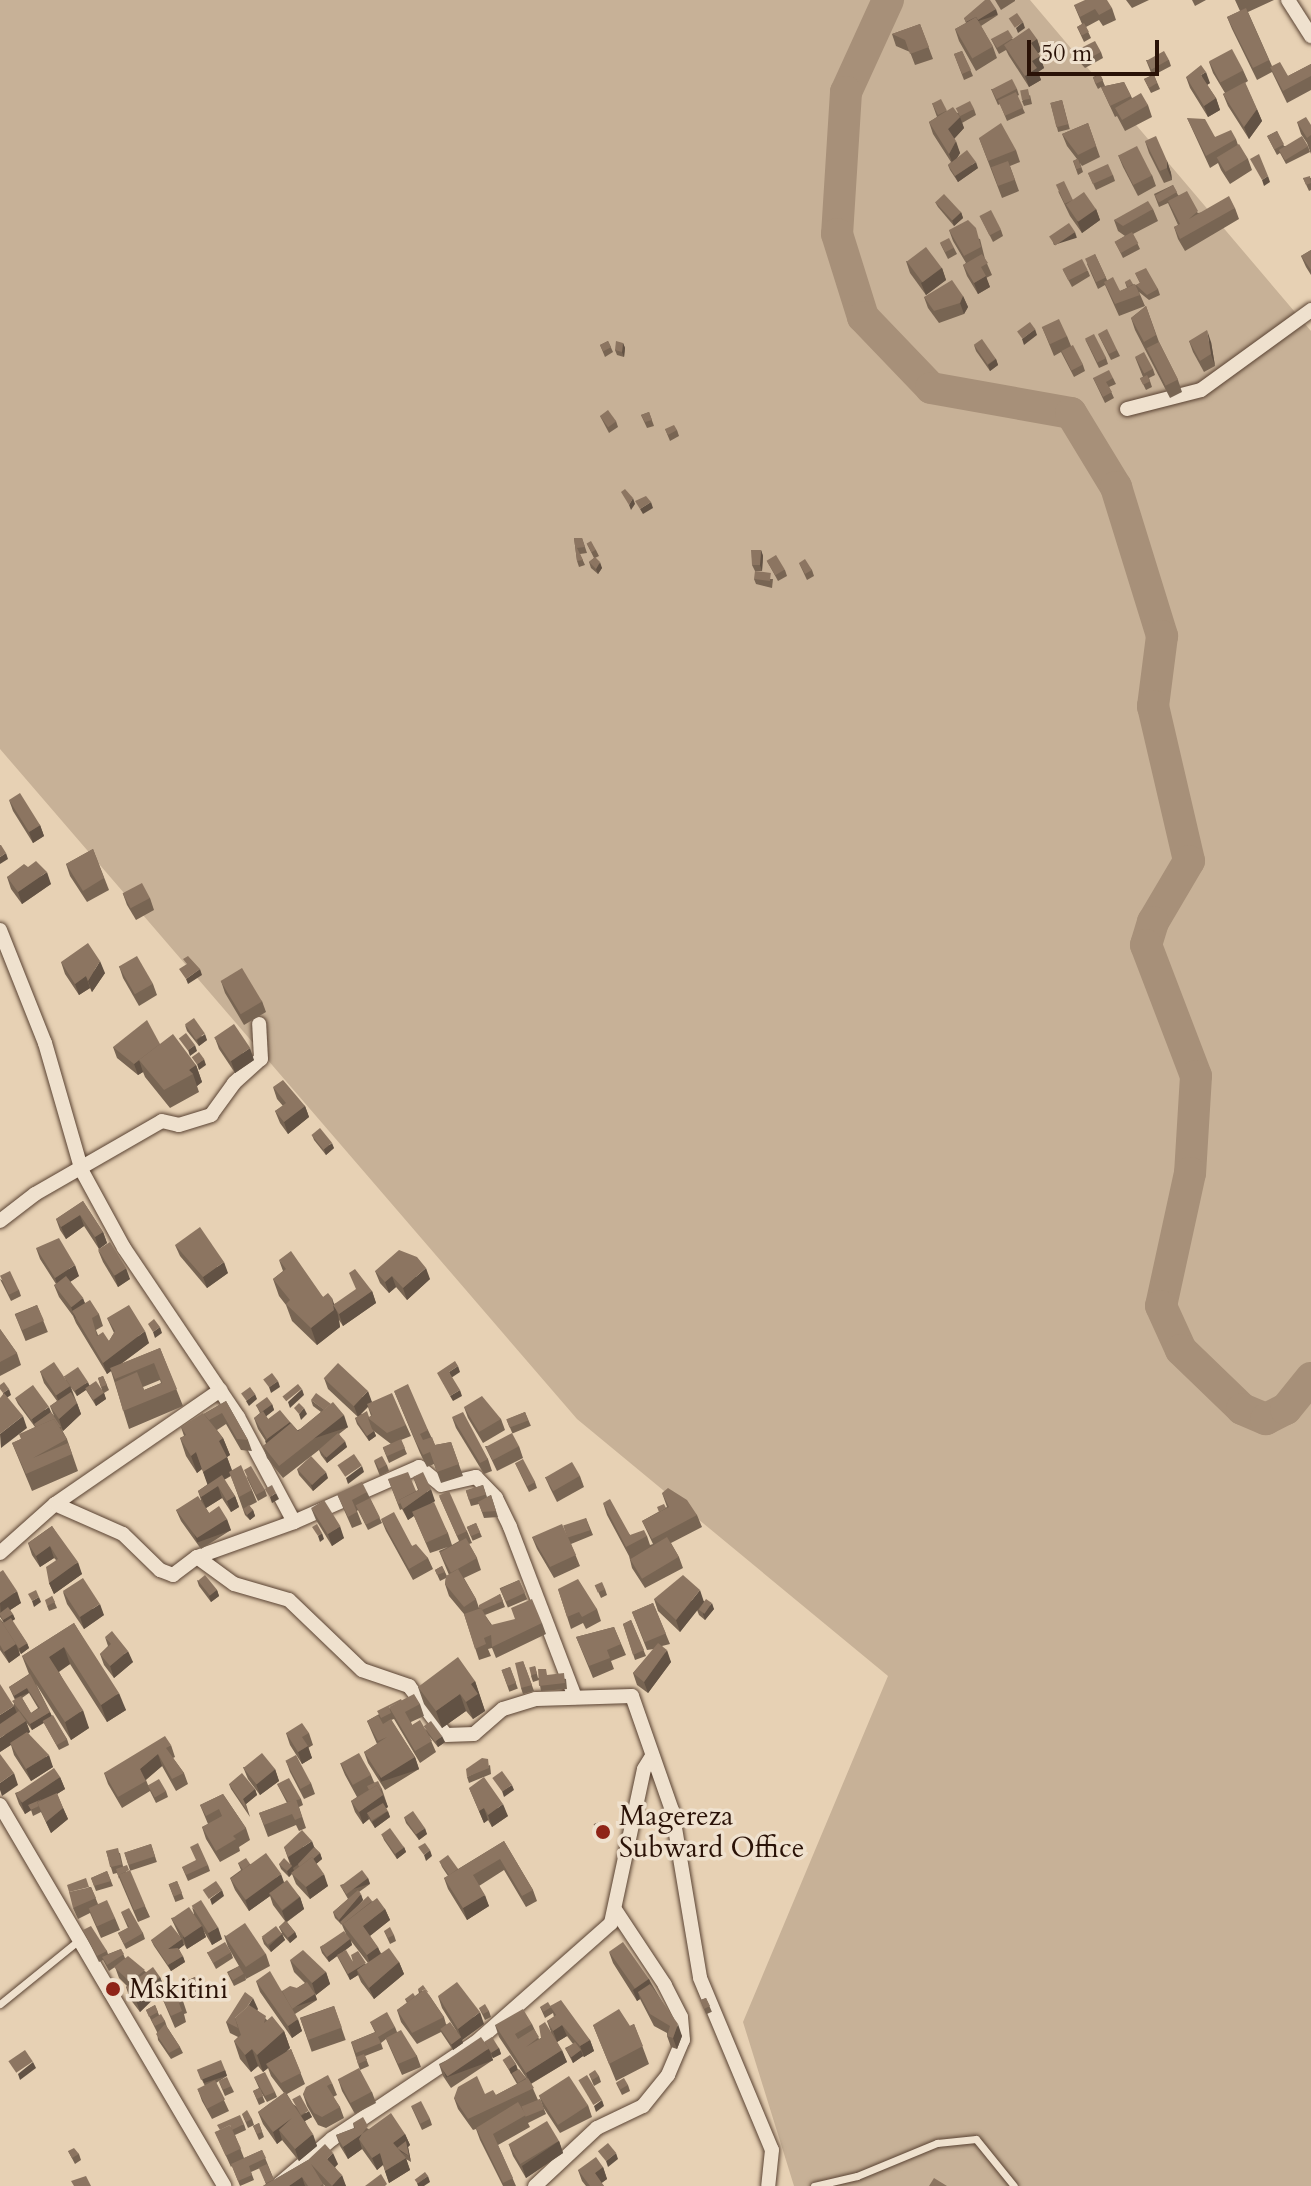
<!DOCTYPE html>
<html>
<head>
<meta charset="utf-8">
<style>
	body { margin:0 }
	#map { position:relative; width:1311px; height:2186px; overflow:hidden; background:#e7d1b4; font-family:Cardo,serif }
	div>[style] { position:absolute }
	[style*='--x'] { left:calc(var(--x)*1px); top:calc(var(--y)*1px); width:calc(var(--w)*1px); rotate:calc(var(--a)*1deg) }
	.green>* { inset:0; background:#c7b197 }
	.river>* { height:32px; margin:-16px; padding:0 16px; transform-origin:16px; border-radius:16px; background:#a79079 }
	.roads { filter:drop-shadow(0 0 2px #594232) drop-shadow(0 0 2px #594232) }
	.service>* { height:7px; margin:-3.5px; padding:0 3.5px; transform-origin:3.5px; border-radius:3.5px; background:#efe1ce }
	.minor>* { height:14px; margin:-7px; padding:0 7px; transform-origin:7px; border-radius:7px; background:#efe1ce }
	.wall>* { inset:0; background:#786553; transform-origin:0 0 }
	.shaded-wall>* { inset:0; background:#625244; transform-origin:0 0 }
	.building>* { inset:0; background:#8c7561; transform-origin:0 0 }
	.dots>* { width:22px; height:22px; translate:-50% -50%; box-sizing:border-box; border:4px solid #efe1ce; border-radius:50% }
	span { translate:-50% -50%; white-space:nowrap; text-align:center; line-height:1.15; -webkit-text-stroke:7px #efe1ce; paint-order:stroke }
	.poi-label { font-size:28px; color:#2a1207 }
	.left { translate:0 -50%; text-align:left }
	.scale { position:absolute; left:1027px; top:40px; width:132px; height:36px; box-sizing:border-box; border:4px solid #2a1207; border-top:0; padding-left:10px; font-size:24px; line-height:28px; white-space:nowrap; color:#2a1207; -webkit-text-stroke:6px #efe1ce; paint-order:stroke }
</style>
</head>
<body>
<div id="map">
	<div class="green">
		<div style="clip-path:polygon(0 0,1030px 0,1311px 331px,1311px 2186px,794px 2186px,743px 2022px,888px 1676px,577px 1419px,0 749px)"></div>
	</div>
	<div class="river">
		<div style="--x:888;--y:0;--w:101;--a:114.5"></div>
		<div style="--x:846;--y:92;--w:142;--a:93.6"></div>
		<div style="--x:837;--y:234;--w:87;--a:72.6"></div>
		<div style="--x:863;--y:317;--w:98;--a:46.2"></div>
		<div style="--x:931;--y:388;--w:142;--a:10.1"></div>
		<div style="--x:1071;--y:413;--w:87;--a:58.7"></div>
		<div style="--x:1116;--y:487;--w:156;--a:72.8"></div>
		<div style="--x:1162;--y:636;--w:71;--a:97.3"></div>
		<div style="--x:1153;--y:706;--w:159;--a:76.9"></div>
		<div style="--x:1189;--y:861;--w:71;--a:120.5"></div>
		<div style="--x:1153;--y:922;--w:24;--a:107"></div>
		<div style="--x:1146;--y:945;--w:140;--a:69.1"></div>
		<div style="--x:1196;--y:1076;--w:97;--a:93.5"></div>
		<div style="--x:1190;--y:1173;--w:136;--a:102.3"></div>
		<div style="--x:1161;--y:1306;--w:48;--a:65.6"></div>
		<div style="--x:1181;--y:1350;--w:85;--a:44"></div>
		<div style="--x:1242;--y:1409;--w:26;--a:23"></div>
		<div style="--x:1266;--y:1419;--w:22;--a:-27"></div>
		<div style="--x:1286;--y:1409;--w:40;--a:-51"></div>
	</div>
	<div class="roads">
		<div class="service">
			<div style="--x:0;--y:2004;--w:102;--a:-39"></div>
			<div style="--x:814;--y:2186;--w:44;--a:-13.1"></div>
			<div style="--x:857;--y:2176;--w:87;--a:-22.4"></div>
			<div style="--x:937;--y:2143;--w:39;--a:-6"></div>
			<div style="--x:976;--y:2139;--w:60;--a:51"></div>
		</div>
		<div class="minor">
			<div style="--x:1288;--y:0;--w:43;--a:57.4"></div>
			<div style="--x:1127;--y:409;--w:76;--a:-14.4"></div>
			<div style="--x:1201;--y:390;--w:136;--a:-36"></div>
			<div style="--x:0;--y:930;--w:122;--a:68.3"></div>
			<div style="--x:45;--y:1043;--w:133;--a:73.9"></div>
			<div style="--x:82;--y:1171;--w:88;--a:61.4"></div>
			<div style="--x:124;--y:1248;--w:204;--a:56"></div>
			<div style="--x:238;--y:1417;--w:119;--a:61.9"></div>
			<div style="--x:0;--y:1221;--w:44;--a:-37.6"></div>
			<div style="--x:35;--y:1194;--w:146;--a:-29.9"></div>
			<div style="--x:162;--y:1121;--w:17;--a:13"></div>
			<div style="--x:179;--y:1125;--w:34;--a:-17"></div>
			<div style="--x:211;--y:1115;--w:39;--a:-54"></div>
			<div style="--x:234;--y:1083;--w:36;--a:-42"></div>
			<div style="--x:261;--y:1059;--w:35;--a:-93"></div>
			<div style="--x:55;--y:1504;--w:74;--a:23.8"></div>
			<div style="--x:123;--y:1534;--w:52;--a:44.2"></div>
			<div style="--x:160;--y:1570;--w:14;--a:21"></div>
			<div style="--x:173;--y:1575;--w:30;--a:-37"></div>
			<div style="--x:197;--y:1557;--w:103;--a:-19.8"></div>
			<div style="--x:294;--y:1522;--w:137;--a:-23.7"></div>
			<div style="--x:419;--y:1467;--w:28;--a:39"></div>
			<div style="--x:441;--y:1485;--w:36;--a:-13"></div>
			<div style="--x:476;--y:1477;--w:29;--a:46"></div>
			<div style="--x:496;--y:1498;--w:32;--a:64"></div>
			<div style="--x:510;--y:1527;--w:182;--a:69.1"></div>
			<div style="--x:0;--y:1553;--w:74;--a:-41.7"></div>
			<div style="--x:55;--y:1504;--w:201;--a:-34.6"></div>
			<div style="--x:197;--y:1557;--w:46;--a:36.1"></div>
			<div style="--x:234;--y:1584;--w:57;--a:16.2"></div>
			<div style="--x:289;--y:1600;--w:101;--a:43.8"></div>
			<div style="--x:362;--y:1670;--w:50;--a:18.8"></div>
			<div style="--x:409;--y:1686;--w:61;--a:52.9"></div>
			<div style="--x:446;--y:1735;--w:28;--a:-2"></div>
			<div style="--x:474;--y:1734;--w:38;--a:-41"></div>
			<div style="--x:503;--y:1709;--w:34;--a:-17"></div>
			<div style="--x:536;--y:1699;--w:96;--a:-1.8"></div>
			<div style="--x:632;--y:1696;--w:121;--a:70.7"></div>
			<div style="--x:672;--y:1810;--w:170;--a:80.5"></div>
			<div style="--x:700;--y:1978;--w:186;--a:67.3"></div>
			<div style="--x:772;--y:2150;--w:36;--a:96"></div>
			<div style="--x:0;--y:1805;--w:442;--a:59.5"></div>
			<div style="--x:277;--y:2186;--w:72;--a:-40.5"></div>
			<div style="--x:332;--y:2139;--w:172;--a:-33.9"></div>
			<div style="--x:475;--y:2043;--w:181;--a:-41.4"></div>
			<div style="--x:611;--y:1923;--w:157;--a:-77.9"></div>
			<div style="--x:644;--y:1769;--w:15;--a:-58"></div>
			<div style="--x:535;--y:2186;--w:85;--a:-43.1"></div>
			<div style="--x:597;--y:2128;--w:51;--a:-25.6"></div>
			<div style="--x:643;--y:2106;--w:40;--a:-51"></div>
			<div style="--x:668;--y:2075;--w:38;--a:-67"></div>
			<div style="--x:683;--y:2040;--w:23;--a:-95"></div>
			<div style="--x:681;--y:2017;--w:36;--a:-117"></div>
			<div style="--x:665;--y:1985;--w:89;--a:-123.5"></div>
		</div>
	</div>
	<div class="wall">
		<div style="clip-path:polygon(995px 0,1015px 0,1015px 1px,1001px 10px)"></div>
		<div style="clip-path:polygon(1126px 0,1149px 0,1132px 8px)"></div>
		<div style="clip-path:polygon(1192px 0,1206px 0,1195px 6px)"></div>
		<div style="clip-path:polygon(1235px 0,1274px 0,1248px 12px,1272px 66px,1288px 76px,1311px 64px,1311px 90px,1287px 103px,1272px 72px,1257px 80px,1232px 29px,1227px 17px,1240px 11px)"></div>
		<div style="clip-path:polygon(1074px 5px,1112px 8px,1116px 20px,1103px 26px,1099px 20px,1086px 27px,1091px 38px,1084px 42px,1077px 27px,1082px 24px)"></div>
		<div style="clip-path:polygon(998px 15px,981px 26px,993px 47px,997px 58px,976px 71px,959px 41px,955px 29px,966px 23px,964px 18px)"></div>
		<div style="clip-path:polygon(920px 24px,933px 59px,915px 65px,910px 52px,896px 46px,892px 34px)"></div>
		<div style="clip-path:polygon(991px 39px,1037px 39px,1041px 51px,1038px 53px,1044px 68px,1038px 72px,1041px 80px,1029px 87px,1009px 56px,1006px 50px,999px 54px)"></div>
		<div style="clip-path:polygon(962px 51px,973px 76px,964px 80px,954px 54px)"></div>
		<div style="clip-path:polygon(1073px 52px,1101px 52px,1103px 58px,1085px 68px,1076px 58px)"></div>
		<div style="clip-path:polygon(1146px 60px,1169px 60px,1171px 66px,1154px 75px,1160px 89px,1151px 93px,1144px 79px,1152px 75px)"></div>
		<div style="clip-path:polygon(1209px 62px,1243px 70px,1248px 81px,1245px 83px,1262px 121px,1249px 139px,1228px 106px,1223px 94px,1225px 93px,1213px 73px)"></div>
		<div style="clip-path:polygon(1100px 74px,1105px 86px,1124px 82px,1132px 98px,1148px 105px,1152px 117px,1125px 131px,1117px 116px,1115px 117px,1101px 87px,1098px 89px,1095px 83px,1093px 77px)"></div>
		<div style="clip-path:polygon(1186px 77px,1210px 83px,1207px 85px,1216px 98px,1220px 110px,1208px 117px,1190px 88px)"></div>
		<div style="clip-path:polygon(991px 89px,1017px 89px,1019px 95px,1017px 96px,1025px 113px,1007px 121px,1000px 104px,998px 105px)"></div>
		<div style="clip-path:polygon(1030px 95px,1032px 104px,1024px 106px,1022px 101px)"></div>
		<div style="left:1062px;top:100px;width:30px;height:12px;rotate:75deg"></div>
		<div style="clip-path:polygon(932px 103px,947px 111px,957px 113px,974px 109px,976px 115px,962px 123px,961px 120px,964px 128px,954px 139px,960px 153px,957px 158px,978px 168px,958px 182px,950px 170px,948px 165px,951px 162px,933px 134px,929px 122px,937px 117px)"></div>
		<div style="clip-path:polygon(1187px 118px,1215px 137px,1236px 139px,1238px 145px,1248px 159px,1252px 170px,1230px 184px,1221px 170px,1218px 163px,1210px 168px)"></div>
		<div style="clip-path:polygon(1297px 122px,1311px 125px,1311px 154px,1307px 143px,1301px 134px)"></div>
		<div style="clip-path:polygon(1088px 123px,1100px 157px,1082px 166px,1080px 163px,1083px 172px,1078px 175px,1073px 161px,1077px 159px,1067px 146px,1062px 134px)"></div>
		<div style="clip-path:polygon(1277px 131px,1284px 146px,1308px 146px,1310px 152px,1286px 164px,1280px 153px,1277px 155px,1267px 136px)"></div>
		<div style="clip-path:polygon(979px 138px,1016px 150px,1020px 162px,1010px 166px,1019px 191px,1002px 198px)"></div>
		<div style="clip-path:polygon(1145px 141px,1167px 161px,1171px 173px,1172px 180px,1164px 183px,1149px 153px)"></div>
		<div style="clip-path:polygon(1118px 155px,1152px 175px,1156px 186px,1138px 196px,1123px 167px)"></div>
		<div style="clip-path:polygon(1088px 173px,1113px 175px,1115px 181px,1096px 190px)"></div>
		<div style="clip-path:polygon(1303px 178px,1311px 178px,1311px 190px,1309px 191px)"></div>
		<div style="clip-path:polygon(1173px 185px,1178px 195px,1198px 213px,1235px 208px,1239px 219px,1185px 251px,1178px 239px,1174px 227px,1178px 225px,1168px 203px,1159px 207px,1154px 194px)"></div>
		<div style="clip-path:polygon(1058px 191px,1073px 200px,1096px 209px,1100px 220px,1082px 233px,1070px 216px)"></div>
		<div style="clip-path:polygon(935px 202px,961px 212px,963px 218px,954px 226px,938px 207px)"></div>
		<div style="clip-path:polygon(1153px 209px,1158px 221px,1133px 234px,1140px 249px,1123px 258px,1115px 242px,1125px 236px,1118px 231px,1114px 220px)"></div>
		<div style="clip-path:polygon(980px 216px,1001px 230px,1003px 236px,993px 242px)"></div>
		<div style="clip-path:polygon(949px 230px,980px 239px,985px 259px,992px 275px,986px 278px,990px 287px,978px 294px,967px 276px,963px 265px,966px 263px,953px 241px)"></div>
		<div style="clip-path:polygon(940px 243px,954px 248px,957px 254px,948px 259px)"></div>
		<div style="clip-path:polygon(1311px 250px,1311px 275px,1306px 267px,1301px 256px)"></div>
		<div style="clip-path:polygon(1095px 254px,1107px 280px,1120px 291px,1127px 288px,1125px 282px,1136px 285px,1140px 283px,1135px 273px,1158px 289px,1160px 295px,1149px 300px,1139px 292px,1145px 306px,1119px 316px,1105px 285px,1098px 289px,1087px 264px)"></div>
		<div style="clip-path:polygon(906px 261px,942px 268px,946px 280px,926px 295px,910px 273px)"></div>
		<div style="clip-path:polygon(1063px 270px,1088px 271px,1090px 276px,1072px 287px)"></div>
		<div style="clip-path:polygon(963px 296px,968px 307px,964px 314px,939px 323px,928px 308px,924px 297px)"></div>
		<div style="clip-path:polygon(1146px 306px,1159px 342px,1178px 380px,1182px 392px,1170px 398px,1135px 330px,1131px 318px)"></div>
		<div style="clip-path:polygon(1042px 327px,1067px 336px,1071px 346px,1083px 365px,1085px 371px,1074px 377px,1061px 352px,1054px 356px)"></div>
		<div style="clip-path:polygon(1098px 334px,1117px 350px,1120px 356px,1111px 360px)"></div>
		<div style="clip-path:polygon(1085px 339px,1106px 358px,1108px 364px,1099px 368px)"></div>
		<div style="clip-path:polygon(608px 341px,613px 352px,605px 357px,600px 345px)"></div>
		<div style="clip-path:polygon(1189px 341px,1211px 342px,1215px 366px,1204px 372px,1193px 352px)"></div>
		<div style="clip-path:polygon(623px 343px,625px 348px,624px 357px,617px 355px,615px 350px)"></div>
		<div style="clip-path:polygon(974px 345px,996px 359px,998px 365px,990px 371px,976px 351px)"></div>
		<div style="clip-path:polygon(1135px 357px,1153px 369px,1155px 375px,1149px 378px,1152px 387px,1146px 390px,1140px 378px,1143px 377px)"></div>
		<div style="clip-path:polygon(1093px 378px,1113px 378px,1116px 384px,1109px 387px,1114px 398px,1105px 403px)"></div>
		<div style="clip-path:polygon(649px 412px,654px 426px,647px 428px,641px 415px)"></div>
		<div style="clip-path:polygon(600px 416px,616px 421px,618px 427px,609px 433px)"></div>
		<div style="clip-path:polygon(665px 429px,677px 430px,679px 436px,670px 441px)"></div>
		<div style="clip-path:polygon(574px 538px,582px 538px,587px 553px,580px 554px,585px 565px,579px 567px,577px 561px)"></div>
		<div style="clip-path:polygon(587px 544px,596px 550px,599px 556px,595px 558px,602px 568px,598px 574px,591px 568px,589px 562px,594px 558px)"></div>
		<div style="clip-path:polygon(761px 550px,763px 556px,762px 571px,755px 571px,752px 565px)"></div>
		<div style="clip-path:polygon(767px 561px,785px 570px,787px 576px,778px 581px)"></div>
		<div style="clip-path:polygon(799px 563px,812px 570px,814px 576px,807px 580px)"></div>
		<div style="clip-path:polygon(754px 579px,773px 579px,772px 588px,756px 584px)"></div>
		<div style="clip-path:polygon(9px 800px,40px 825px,44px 836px,33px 843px,13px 811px)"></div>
		<div style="clip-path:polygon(93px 849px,109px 890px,87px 902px,70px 876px,66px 864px)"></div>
		<div style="clip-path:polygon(28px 867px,51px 884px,22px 904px,11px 889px,7px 877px)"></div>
		<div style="clip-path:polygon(123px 894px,150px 898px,154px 910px,136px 920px,127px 905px)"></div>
		<div style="clip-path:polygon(61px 962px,105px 973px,92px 992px,90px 988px,79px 995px,65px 974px)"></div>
		<div style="clip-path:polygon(119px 966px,153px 984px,157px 995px,139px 1006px,123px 978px)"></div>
		<div style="clip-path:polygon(221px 981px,262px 1001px,266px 1012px,244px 1025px,225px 993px)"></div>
		<div style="clip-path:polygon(185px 1025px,207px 1040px,199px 1046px,187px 1031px)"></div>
		<div style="clip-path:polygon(215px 1038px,254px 1060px,235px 1073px,219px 1049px)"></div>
		<div style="clip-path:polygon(160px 1044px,196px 1065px,202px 1082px,197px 1086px,199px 1092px,170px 1108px,145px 1077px,143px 1072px,138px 1075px,117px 1058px,113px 1047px)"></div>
		<div style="clip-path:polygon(273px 1087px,305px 1106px,309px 1117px,288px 1134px,280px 1123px,275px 1111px,283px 1106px,277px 1099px)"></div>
		<div style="clip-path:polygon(312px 1135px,334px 1148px,326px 1155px,314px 1140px)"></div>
		<div style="clip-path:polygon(83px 1201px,103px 1232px,107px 1243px,99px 1249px,84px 1226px,66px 1239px,60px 1230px,56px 1219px)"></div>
		<div style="clip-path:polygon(175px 1245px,228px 1273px,207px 1288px,180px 1256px)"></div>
		<div style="clip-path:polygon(evenodd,36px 1248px,79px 1276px,70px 1282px,85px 1303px,99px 1314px,103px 1326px,96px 1330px,98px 1335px,109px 1341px,114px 1333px,107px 1318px,149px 1343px,121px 1364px,160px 1348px,183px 1406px,129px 1429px,111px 1371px,107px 1374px,76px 1323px,73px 1316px,59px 1297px,54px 1285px,56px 1284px,40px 1259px,36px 1248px,160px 1380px,161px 1383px,144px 1390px,143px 1387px,160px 1380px)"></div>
		<div style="clip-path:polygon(98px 1250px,130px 1279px,118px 1287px,103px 1262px)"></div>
		<div style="clip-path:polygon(279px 1260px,323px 1297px,334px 1304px,372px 1291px,376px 1303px,343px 1326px,339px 1320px,340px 1327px,317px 1345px,292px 1321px,286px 1305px,279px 1296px,273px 1279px,283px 1271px)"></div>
		<div style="clip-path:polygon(375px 1271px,430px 1279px,407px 1300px,396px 1287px,389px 1293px,380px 1283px)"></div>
		<div style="clip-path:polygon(0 1279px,19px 1290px,21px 1296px,11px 1301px)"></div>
		<div style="left:37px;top:1305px;width:29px;height:24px;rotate:68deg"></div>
		<div style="clip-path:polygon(0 1329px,17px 1353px,21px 1365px,0 1376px)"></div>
		<div style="clip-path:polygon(40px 1371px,66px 1380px,64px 1376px,102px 1390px,98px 1378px,103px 1376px,109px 1390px,104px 1393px,106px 1399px,96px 1406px,86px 1390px,77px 1396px,71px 1387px,81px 1414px,63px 1431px,61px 1428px,67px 1439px,78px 1471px,32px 1491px,12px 1443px,21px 1439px,27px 1431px,35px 1427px,18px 1404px,15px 1398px,51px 1412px,54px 1416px,50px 1406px,57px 1401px,44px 1383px)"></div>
		<div style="clip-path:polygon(evenodd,324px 1378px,372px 1402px,406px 1425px,411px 1436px,401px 1440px,407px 1454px,389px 1463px,383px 1448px,391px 1444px,374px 1431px,376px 1436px,369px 1441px,357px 1424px,355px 1418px,358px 1417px,328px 1389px,324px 1378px,368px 1407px,371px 1416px,369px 1417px,361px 1414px,368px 1407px)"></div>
		<div style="clip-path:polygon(394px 1391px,428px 1430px,435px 1445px,451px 1442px,463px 1476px,441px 1483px,434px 1464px,427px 1467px,420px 1453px)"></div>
		<div style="clip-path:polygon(311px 1400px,348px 1427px,339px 1434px,347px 1447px,327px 1463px,321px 1455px,319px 1450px,283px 1478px,267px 1458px,263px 1446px,267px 1443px,258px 1429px,254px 1418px,260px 1413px,256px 1405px,272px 1404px,274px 1410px,266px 1416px,268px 1419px,290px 1422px,298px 1431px,321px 1412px,313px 1406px)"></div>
		<div style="clip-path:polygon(226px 1401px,248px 1440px,252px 1451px,241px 1450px,226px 1424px,217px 1430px,223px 1438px,230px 1455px,227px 1457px,232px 1470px,252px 1490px,257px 1502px,249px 1506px,253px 1510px,255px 1516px,250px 1520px,245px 1515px,231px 1476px,224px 1480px,235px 1496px,239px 1507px,231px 1512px,222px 1498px,206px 1508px,209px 1513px,231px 1530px,201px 1549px,181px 1521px,176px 1510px,201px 1500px,198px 1491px,208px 1484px,202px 1469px,197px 1473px,186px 1456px,180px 1438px,184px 1436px,181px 1427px)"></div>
		<div style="clip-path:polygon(464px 1407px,501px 1419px,505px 1430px,483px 1443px,468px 1418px)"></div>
		<div style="left:525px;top:1412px;width:15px;height:20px;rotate:67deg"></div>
		<div style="clip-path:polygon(452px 1417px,488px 1459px,492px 1471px,484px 1474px,456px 1428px)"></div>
		<div style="clip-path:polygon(485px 1446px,519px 1446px,523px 1458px,497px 1471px)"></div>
		<div style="clip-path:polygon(374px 1461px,387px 1465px,389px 1471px,380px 1476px)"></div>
		<div style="clip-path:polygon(515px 1463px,535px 1482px,537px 1488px,529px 1492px)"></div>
		<div style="clip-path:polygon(297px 1469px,328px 1478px,313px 1491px,299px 1475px)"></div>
		<div style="clip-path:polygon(246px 1476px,265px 1490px,267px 1496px,258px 1501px)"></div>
		<div style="clip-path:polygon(580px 1476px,584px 1487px,557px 1502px,550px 1488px,545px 1477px)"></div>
		<div style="clip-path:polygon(413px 1477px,435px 1501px,431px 1503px,448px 1533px,452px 1545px,459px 1541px,439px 1496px,467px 1531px,472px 1543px,469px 1544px,477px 1558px,481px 1570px,464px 1578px,476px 1599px,479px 1608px,500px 1594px,505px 1607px,485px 1615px,492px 1625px,542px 1623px,546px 1634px,496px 1658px,492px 1648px,488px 1649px,491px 1656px,479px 1660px,464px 1614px,449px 1596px,445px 1584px,446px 1578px,440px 1581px,435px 1570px,442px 1566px,447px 1576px,449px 1575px,439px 1551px,448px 1547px,430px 1553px,414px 1516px,408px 1520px,402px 1509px,400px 1510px,388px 1479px,416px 1491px,418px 1490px)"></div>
		<div style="clip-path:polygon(483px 1485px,487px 1497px,491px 1495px,498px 1517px,484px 1518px,479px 1504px,471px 1506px,466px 1491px)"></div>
		<div style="clip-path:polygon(367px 1492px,382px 1523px,368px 1530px,358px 1510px,357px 1511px,362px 1524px,352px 1528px,337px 1494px)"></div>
		<div style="clip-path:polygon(662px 1493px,697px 1515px,702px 1527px,671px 1543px,679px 1557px,683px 1568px,645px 1588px,632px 1568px,629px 1556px,607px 1515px,603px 1503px,630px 1535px,647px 1536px,650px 1545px,653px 1544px,642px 1521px,667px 1507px)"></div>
		<div style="clip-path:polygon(311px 1508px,344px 1538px,332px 1546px,316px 1520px)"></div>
		<div style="clip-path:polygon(586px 1518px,593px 1535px,571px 1544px,580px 1566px,554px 1578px,537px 1549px,532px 1537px,567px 1535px)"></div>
		<div style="clip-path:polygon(381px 1519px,412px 1546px,428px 1558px,433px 1569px,413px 1580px,386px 1531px)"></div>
		<div style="left:476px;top:1523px;width:15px;height:10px;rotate:67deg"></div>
		<div style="clip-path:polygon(52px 1526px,82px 1574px,54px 1594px,49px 1583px,56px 1560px,54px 1558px,40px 1567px,32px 1555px,28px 1543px)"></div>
		<div style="clip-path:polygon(0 1572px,21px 1603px,10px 1610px,15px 1619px,12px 1621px,27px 1643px,29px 1648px,21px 1654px,19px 1651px,20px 1655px,9px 1663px,0 1650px,0 1619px,4px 1623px,0 1617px)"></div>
		<div style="clip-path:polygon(197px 1580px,217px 1590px,219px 1596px,211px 1602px,199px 1586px)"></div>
		<div style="left:519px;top:1580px;width:21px;height:21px;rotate:67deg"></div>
		<div style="clip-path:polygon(595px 1585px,605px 1589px,607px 1595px,601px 1598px)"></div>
		<div style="clip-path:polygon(558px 1589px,597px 1609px,601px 1621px,586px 1629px,583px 1623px,571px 1629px)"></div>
		<div style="clip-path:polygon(63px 1592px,104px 1615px,84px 1629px,67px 1604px)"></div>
		<div style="clip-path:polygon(52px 1596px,57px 1608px,49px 1611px,47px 1606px)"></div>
		<div style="clip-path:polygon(654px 1599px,704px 1601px,714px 1609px,705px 1620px,699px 1615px,697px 1610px,680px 1632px,658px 1611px)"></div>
		<div style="clip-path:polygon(653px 1603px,670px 1644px,662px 1646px,671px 1662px,648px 1693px,637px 1685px,633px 1673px,654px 1649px,647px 1650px,632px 1612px)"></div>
		<div style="clip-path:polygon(631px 1620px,646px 1656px,635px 1660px,623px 1624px)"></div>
		<div style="clip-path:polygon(evenodd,74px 1623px,126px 1710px,107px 1722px,70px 1664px,59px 1672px,89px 1728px,71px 1740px,36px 1684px,52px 1716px,67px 1739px,69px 1745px,59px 1750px,44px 1723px,32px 1730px,26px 1722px,30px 1732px,28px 1733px,53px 1767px,31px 1781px,14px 1755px,11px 1745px,0 1752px,15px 1700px,9px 1687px,29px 1674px,22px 1656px,74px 1623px,29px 1693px,38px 1708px,31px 1713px,22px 1698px,29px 1693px)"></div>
		<div style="clip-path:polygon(614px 1627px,626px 1655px,611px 1661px,614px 1669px,593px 1678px,576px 1637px)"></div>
		<div style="clip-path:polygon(105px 1637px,133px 1662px,114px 1678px,104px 1665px,100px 1654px,108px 1646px)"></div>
		<div style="clip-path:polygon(523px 1661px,534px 1691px,523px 1694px,521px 1688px)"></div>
		<div style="clip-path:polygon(535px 1666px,538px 1678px,548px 1675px,566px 1679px,567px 1689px,541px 1691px,539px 1680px,533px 1682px,531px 1676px)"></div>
		<div style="left:510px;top:1667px;width:23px;height:9px;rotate:70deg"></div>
		<div style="clip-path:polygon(475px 1681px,485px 1711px,473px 1719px,466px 1711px,442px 1728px,424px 1704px,418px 1687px)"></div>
		<div style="clip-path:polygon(402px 1701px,420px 1704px,424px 1716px,411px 1722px,412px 1725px,425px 1729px,445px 1742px,438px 1747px,429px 1736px,436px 1752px,420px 1763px,394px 1719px,391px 1720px,415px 1757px,419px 1769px,385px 1790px,368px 1763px,364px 1752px,377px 1744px,367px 1721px)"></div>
		<div style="clip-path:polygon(286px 1733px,309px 1733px,313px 1745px,308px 1748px,312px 1758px,302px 1764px,290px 1745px)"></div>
		<div style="clip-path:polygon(171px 1745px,175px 1757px,173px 1758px,184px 1773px,188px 1784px,176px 1791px,162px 1766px,146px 1780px,148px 1785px,166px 1791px,168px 1797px,156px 1803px,150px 1791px,122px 1808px,108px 1784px,104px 1773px)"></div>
		<div style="clip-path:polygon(286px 1761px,311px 1783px,315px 1794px,304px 1799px,290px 1772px)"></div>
		<div style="clip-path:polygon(340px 1763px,371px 1775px,374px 1782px,382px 1789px,388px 1807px,386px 1808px,390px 1817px,375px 1828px,369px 1819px,363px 1824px,355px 1812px,351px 1801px,357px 1797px,345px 1775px)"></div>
		<div style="clip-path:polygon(490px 1765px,491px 1774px,469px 1783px,467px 1777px)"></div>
		<div style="clip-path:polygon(243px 1767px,275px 1769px,279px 1781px,260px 1795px,248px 1779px)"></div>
		<div style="clip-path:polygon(60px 1777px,65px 1789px,57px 1794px,68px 1819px,51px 1833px,41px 1812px,33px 1816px,31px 1810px,25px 1814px,19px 1804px,15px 1793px)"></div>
		<div style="clip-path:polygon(229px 1784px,255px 1789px,257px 1795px,246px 1804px,250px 1817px,231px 1789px)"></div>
		<div style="clip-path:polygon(277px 1784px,301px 1799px,303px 1805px,299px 1807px,306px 1828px,299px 1831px,296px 1825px,268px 1837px,259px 1813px,287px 1803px)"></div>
		<div style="clip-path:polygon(469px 1788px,508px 1816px,492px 1827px,488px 1820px,484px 1823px)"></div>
		<div style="clip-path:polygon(223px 1794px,246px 1828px,250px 1840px,239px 1847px,240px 1851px,220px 1862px,206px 1839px,202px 1827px,208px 1824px,200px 1805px)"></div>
		<div style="clip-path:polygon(404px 1817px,427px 1834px,419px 1840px,406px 1823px)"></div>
		<div style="left:602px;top:1821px;width:16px;height:9px;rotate:68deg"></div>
		<div style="clip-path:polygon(382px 1835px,404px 1847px,406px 1852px,397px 1859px,384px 1840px)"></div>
		<div style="clip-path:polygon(504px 1841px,533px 1890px,537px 1901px,526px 1907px,504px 1870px,479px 1886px,489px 1906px,467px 1920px,448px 1889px,444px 1878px,448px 1876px,442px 1867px,440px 1862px,458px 1869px)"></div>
		<div style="left:151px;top:1844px;width:19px;height:28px;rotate:72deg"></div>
		<div style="clip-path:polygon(284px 1847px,314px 1847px,320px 1853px,322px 1859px,316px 1864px,328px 1886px,310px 1899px,296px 1884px,292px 1874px,289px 1877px,281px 1869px,279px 1864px,290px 1864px)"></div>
		<div style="clip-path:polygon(106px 1851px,120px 1853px,123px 1866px,145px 1906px,150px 1917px,138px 1922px,117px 1873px,113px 1874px)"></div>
		<div style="clip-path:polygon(238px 1863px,250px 1864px,284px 1882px,300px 1897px,304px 1909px,287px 1922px,295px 1932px,297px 1937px,290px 1943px,282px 1934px,285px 1940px,271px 1952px,264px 1944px,262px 1938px,282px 1933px,279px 1927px,285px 1921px,273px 1905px,270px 1896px,249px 1911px,235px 1890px,230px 1878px,241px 1870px)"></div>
		<div style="clip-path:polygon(208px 1865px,210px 1871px,188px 1881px,182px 1867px)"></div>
		<div style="clip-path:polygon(107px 1871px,113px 1886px,96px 1891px,91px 1878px)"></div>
		<div style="clip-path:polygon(evenodd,368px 1878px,370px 1884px,359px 1892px,363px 1900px,358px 1906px,372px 1901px,385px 1909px,390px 1920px,370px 1936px,381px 1953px,399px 1962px,404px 1974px,374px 1999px,361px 1982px,358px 1975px,350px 1980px,337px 1956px,329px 1962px,322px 1953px,320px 1947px,346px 1934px,342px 1925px,335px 1918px,333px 1912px,348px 1899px,340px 1885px,368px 1878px,351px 1941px,368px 1963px,366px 1964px,353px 1962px,343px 1952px,352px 1945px,351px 1941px)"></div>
		<div style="left:177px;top:1881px;width:19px;height:9px;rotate:69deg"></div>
		<div style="clip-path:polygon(89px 1887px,91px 1887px,98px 1904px,115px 1918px,120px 1930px,101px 1938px,90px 1913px,78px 1919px,73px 1908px)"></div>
		<div style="clip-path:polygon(192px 1907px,222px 1939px,212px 1945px,203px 1930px,206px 1937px,187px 1949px,182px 1941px,184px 1945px,179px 1949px,185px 1962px,171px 1971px,154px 1946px,151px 1940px,180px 1937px,171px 1918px,194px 1914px)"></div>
		<div style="clip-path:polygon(121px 1912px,143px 1933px,145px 1939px,126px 1949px,118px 1933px,128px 1928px)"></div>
		<div style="clip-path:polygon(83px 1930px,107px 1951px,108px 1954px,121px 1949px,125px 1958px,146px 1972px,160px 1977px,164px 1987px,176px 1999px,183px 2001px,187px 2013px,184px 2014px,186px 2022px,175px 2028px,160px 1993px,140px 2012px,130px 1999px,126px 1987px,127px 1986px,119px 1978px,115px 1967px,109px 1971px,103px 1960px,99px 1962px)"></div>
		<div style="clip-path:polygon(384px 1931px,394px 1935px,396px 1941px,390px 1944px)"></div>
		<div style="clip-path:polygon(224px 1935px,266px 1954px,270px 1966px,246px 1979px,245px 1976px,246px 1980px,234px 1986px,227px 1972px,239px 1966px,228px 1947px)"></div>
		<div style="clip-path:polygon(207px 1952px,231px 1952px,233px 1958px,216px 1969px)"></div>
		<div style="clip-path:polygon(609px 1952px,649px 1979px,682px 2036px,677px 2049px,671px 2047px,667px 2036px,667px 2033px,654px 2026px,640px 1999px,637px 2001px,613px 1963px)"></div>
		<div style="clip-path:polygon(290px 1960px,326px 1972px,330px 1984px,316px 1995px,315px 1993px,317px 2000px,295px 2014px,302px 2031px,292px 2038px,260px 1992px,256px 1981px,282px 1991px,297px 1988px,305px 1983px,294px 1972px)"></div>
		<div style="left:195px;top:1977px;width:14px;height:18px;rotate:65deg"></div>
		<div style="clip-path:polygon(418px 1989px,429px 1995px,444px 2017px,446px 2024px,457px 2032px,442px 2008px,438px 1996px,484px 2024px,462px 2040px,463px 2043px,453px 2050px,441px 2032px,417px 2044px,401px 2022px,397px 2010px,407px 2003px,405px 1999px,415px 1996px,419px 1993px)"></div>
		<div style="left:706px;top:1998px;width:15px;height:6px;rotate:67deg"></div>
		<div style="clip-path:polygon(155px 2005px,159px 2015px,165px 2021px,167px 2027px,180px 2047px,183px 2053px,171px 2059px,158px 2040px,157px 2032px,146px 2010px)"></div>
		<div style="left:334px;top:2006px;width:36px;height:36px;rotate:71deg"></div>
		<div style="clip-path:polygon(551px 2006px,590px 2040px,594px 2051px,584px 2057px,583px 2056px,573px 2063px,565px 2048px,573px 2044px,567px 2036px,557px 2042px,567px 2062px,531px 2084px,538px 2100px,540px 2099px,546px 2114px,528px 2123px,530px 2127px,498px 2145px,516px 2186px,503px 2186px,480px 2140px,476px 2129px,473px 2130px,458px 2109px,454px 2098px,485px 2094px,496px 2095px,517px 2084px,503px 2060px,518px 2070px,527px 2079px,499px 2037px,495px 2025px,532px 2024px,539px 2039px,551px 2032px,547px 2021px,554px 2017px,553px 2013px,545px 2018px,540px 2007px)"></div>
		<div style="clip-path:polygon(479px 2008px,489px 2011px,491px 2017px,485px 2020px)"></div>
		<div style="clip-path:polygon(258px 2009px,257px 2010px,267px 2020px,284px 2031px,290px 2048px,287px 2051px,291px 2049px,305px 2084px,287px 2094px,293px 2104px,312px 2117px,305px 2121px,317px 2146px,299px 2161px,282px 2140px,277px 2144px,263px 2124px,258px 2112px,284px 2093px,271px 2076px,268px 2068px,263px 2072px,258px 2066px,251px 2072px,240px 2059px,234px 2041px,238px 2037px,230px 2033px,226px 2022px)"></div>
		<div style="clip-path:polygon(370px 2022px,395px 2027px,397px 2032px,417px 2056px,421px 2067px,402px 2075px,386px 2039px,381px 2043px,383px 2049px,365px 2056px,369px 2066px,360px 2070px,351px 2042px,375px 2032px)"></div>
		<div style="clip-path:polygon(634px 2024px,649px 2064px,616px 2081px,593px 2025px,630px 2026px)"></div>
		<div style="clip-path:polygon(484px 2042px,499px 2048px,501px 2054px,493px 2058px,491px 2056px,493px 2060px,451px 2088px,443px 2076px,439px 2064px)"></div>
		<div style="clip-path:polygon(225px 2070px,227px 2076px,216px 2083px,229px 2111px,212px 2119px,202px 2101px,198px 2090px,205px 2086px,199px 2074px)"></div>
		<div style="clip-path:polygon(589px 2074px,599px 2076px,601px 2082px,594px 2086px)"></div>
		<div style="clip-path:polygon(254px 2077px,275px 2092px,277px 2097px,267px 2102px,261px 2092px,265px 2102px,259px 2105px,253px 2091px,259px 2088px)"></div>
		<div style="clip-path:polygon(338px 2079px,372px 2092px,376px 2103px,355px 2114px,342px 2091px)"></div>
		<div style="clip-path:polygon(219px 2082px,231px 2086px,234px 2092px,225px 2096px)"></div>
		<div style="clip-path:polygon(332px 2083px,337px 2095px,333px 2097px,340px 2107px,344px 2118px,326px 2128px,318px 2125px,307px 2106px,303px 2094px)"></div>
		<div style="clip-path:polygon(616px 2083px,628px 2085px,630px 2091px,622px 2095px)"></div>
		<div style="clip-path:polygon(539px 2095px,588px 2105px,592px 2117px,560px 2133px,543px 2107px)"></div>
		<div style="clip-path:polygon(411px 2106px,430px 2119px,432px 2125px,422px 2130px)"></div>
		<div style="clip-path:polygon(242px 2114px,252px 2119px,254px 2125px,248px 2128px)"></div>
		<div style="clip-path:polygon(259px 2123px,264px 2137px,259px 2140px,253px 2126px)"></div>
		<div style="clip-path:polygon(353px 2123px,369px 2129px,405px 2134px,410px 2145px,408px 2147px,411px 2162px,406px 2159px,410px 2170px,389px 2183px,383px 2165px,377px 2170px,362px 2149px,348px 2159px,340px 2146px,336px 2135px,354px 2128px)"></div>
		<div style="clip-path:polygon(244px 2124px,246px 2130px,235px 2135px,244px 2158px,262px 2150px,274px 2180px,308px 2160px,338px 2164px,335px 2167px,346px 2186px,325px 2186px,323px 2184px,324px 2186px,263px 2186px,266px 2184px,260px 2168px,251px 2172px,254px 2180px,240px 2186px,232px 2166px,231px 2167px,215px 2132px)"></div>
		<div style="clip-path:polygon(559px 2141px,563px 2153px,526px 2178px,513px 2156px,509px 2145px)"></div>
		<div style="clip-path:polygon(68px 2151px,79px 2154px,81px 2160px,75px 2164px)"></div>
		<div style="clip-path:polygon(603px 2167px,607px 2179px,601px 2183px,604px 2186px,586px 2186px,582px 2181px,578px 2170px)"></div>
	</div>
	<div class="shaded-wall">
		<div style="left:996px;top:9px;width:6px;height:32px;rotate:72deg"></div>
		<div style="clip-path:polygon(1023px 22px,1025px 28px,1018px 33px,1016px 28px)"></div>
		<div style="clip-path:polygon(1037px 39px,1041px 51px,1036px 55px,1031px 43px)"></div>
		<div style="clip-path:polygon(1040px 56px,1044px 68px,1038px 72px,1041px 80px,1029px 87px,1025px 76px,1032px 61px)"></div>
		<div style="clip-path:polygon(1206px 72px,1210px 83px,1205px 86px,1201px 75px)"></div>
		<div style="clip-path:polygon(1216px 98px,1220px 110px,1208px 117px,1204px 106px)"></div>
		<div style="clip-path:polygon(1257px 109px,1262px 121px,1249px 139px,1244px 127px)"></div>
		<div style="clip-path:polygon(960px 117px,964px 128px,952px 141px,948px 129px)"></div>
		<div style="clip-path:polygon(956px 141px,960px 153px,953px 165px,949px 154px)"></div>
		<div style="clip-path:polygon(1167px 161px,1171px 173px,1172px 180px,1167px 168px)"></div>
		<div style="clip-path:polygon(976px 162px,978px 168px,958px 182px,955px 176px)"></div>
		<div style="clip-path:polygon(1268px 176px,1270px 182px,1264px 186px,1262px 180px)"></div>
		<div style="clip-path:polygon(1096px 209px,1100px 220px,1082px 233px,1077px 221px)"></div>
		<div style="clip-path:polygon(961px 212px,963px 218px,954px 226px,952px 220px)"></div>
		<div style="left:1075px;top:232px;width:6px;height:24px;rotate:72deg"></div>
		<div style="clip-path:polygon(942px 268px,946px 280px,926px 295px,921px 283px)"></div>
		<div style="clip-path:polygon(986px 276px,990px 287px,978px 294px,974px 283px)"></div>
		<div style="clip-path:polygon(963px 296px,968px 307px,964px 314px,960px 303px)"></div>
		<div style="clip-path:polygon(1035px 329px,1037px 335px,1024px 345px,1022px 339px)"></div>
		<div style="clip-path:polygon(1207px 330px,1211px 342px,1215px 366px,1211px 354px)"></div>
		<div style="clip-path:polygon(623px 343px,625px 348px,624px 357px,622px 352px)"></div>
		<div style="clip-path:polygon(996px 359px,998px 365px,990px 371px,988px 365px)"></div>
		<div style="clip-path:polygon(633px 498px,635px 504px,631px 510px,629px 505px)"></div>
		<div style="clip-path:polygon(651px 502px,653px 508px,643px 514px,640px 509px)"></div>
		<div style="clip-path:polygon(761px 550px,763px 556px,762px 571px,760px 565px)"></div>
		<div style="clip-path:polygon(600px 562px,602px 568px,598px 574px,596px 569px)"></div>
		<div style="clip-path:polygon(40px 825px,44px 836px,33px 843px,29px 832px)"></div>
		<div style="clip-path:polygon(6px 853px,8px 859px,0 864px,0 857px)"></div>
		<div style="clip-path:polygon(47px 872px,51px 884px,22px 904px,18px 892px)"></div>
		<div style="clip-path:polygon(100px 961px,105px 973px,92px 992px,88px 981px)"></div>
		<div style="clip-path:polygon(200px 969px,202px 975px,188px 984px,186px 979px)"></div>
		<div style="clip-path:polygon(86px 976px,90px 988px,79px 995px,75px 984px)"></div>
		<div style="clip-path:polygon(205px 1034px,207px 1040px,199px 1046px,197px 1040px)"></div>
		<div style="clip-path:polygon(195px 1045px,197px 1051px,190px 1056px,188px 1050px)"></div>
		<div style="clip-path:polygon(250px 1048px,254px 1060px,235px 1073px,231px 1061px)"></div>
		<div style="clip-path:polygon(204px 1059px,206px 1065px,199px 1070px,197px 1064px)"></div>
		<div style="clip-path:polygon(139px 1060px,143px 1072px,138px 1075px,134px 1064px)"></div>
		<div style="clip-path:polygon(196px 1065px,202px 1082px,197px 1086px,193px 1074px,189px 1070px)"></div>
		<div style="clip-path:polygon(305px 1106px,309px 1117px,288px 1134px,284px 1122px)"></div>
		<div style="clip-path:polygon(332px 1143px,334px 1148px,326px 1155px,324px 1149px)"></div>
		<div style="clip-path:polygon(80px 1215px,84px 1226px,66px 1239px,61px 1227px)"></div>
		<div style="clip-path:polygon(103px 1232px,107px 1243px,99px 1249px,95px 1237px)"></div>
		<div style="clip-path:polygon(224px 1262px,228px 1273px,207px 1288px,203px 1277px)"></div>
		<div style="clip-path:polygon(75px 1265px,79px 1276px,59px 1289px,55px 1278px)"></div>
		<div style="clip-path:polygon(126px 1268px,130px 1279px,118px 1287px,114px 1275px)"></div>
		<div style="clip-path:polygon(426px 1268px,430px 1279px,407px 1300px,403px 1288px)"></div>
		<div style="clip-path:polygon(392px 1276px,396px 1287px,389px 1293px,385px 1282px)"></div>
		<div style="clip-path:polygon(372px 1291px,376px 1303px,343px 1326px,339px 1314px)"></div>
		<div style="clip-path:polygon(83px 1298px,87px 1309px,75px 1318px,71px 1307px)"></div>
		<div style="clip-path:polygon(332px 1298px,338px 1315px,340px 1327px,317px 1345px,311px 1328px)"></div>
		<div style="clip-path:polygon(160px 1327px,162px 1333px,155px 1338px,153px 1332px)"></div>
		<div style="clip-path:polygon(145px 1331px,149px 1343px,107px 1374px,103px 1363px)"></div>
		<div style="clip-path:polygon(458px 1366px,460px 1372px,451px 1378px,449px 1372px)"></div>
		<div style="clip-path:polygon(278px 1381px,280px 1387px,271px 1393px,269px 1387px)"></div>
		<div style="clip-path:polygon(88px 1382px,90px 1387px,77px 1396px,75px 1390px)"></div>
		<div style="clip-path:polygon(70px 1386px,74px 1398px,61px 1407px,56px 1395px)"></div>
		<div style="clip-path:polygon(9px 1389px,11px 1395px,5px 1399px,3px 1393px)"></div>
		<div style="clip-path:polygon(302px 1389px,304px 1395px,290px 1408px,288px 1402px)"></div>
		<div style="clip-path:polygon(460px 1390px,462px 1396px,453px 1401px,450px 1396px)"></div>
		<div style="clip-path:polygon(368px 1391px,372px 1402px,358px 1417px,354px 1406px)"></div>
		<div style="clip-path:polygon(104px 1393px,106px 1399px,96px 1406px,94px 1400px)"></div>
		<div style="clip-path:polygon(255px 1394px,257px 1399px,249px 1406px,246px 1401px)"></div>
		<div style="clip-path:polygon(77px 1403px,81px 1414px,63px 1431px,59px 1419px)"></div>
		<div style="clip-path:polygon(272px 1404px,274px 1410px,264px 1418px,261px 1412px)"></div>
		<div style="clip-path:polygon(49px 1407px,51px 1412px,34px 1425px,32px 1419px)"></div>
		<div style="clip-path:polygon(304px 1408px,307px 1414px,301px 1420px,299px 1414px)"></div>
		<div style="left:344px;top:1415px;width:13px;height:83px;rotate:72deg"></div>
		<div style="clip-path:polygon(23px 1416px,27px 1428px,1px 1448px,0 1434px)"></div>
		<div style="clip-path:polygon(290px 1422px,294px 1433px,272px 1450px,267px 1439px)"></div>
		<div style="clip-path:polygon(374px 1431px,376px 1436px,369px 1441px,367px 1436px)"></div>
		<div style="clip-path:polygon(223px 1438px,230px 1455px,227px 1457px,233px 1474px,209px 1489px,203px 1472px,219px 1441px)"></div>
		<div style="clip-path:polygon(345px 1441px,347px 1447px,327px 1463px,325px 1457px)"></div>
		<div style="clip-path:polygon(196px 1452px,202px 1469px,197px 1473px,191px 1456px)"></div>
		<div style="clip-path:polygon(362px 1466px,364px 1472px,348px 1484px,346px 1478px)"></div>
		<div style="clip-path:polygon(326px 1472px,328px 1478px,313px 1491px,311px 1485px)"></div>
		<div style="clip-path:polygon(218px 1486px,222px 1498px,206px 1508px,201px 1497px)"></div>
		<div style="clip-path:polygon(431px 1489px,435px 1501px,408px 1520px,403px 1509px)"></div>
		<div style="clip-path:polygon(276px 1493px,279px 1499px,272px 1503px,270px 1497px)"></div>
		<div style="clip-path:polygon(235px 1496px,239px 1507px,231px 1512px,227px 1501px)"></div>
		<div style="clip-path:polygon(253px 1510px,255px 1516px,250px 1520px,247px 1515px)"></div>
		<div style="left:227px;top:1519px;width:12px;height:36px;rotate:70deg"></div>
		<div style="clip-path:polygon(340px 1526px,344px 1538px,332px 1546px,328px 1534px)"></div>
		<div style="clip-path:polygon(322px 1533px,324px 1539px,320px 1542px,318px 1536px)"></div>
		<div style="clip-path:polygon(50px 1546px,54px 1558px,40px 1567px,36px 1556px)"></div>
		<div style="clip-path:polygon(78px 1562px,82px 1574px,54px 1594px,49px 1583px)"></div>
		<div style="clip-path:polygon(217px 1590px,219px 1596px,211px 1602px,209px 1596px)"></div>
		<div style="clip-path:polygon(700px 1590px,704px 1602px,680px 1632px,676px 1620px)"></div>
		<div style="clip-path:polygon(17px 1591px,21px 1603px,1px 1616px,0 1603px)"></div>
		<div style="clip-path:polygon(39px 1597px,41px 1602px,34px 1607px,32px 1601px)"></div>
		<div style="clip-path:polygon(712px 1603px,714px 1609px,705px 1620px,703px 1614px)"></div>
		<div style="clip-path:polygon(100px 1604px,104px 1615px,84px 1629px,80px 1617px)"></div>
		<div style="clip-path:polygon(13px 1614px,15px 1619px,5px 1626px,3px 1620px)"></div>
		<div style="clip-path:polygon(27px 1643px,29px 1648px,21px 1654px,19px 1648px)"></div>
		<div style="clip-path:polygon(16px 1644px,20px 1655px,9px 1663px,4px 1652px)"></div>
		<div style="clip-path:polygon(64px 1647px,70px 1664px,55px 1674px,49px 1657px)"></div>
		<div style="clip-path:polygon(667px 1650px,671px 1662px,648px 1693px,644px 1682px)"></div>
		<div style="clip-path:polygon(128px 1651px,133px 1662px,114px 1678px,110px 1666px)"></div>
		<div style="clip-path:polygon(475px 1681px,485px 1711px,473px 1719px,466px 1702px,471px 1684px)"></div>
		<div style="left:27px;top:1688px;width:5px;height:15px;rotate:68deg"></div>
		<div style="clip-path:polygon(119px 1693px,126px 1710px,107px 1722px,101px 1705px)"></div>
		<div style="clip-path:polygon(460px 1694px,466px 1711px,442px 1728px,436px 1711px)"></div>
		<div style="clip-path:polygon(14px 1706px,21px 1723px,0 1736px,0 1715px)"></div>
		<div style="clip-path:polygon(83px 1710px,89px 1728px,71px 1740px,65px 1722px)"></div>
		<div style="clip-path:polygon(50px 1712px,52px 1717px,32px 1730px,30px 1724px)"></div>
		<div style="clip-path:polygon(26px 1721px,30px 1732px,0 1752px,0 1738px)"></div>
		<div style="clip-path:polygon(442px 1736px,445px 1742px,438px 1747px,436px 1741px)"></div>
		<div style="clip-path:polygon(308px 1746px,312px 1758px,302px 1764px,298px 1752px)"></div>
		<div style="clip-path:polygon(158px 1754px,162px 1766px,144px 1781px,140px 1769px)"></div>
		<div style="clip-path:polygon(49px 1755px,53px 1767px,31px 1781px,26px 1769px)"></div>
		<div style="left:415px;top:1757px;width:13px;height:40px;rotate:72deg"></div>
		<div style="clip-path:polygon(275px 1769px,279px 1781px,260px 1795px,256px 1784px)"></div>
		<div style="clip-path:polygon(14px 1773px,18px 1785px,2px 1796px,0 1790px,0 1783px)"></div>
		<div style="clip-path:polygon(60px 1777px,65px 1789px,25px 1814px,21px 1802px)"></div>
		<div style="clip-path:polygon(512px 1785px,514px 1790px,504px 1797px,502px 1791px)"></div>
		<div style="clip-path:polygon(255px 1789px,257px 1795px,246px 1804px,243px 1799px)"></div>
		<div style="clip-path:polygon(383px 1795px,388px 1807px,370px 1819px,367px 1814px,369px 1819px,363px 1824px,359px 1812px)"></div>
		<div style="clip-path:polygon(503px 1804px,508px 1816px,492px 1827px,488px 1815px)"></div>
		<div style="clip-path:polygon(63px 1808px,68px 1819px,51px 1833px,46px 1822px)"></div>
		<div style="clip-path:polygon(484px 1808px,488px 1820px,484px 1823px,479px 1811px)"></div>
		<div style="clip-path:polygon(388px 1811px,390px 1817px,375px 1828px,372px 1822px)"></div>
		<div style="clip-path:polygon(425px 1828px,427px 1834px,419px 1840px,416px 1834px)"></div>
		<div style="clip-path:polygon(312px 1841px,316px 1852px,293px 1868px,294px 1871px,289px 1877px,287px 1871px,292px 1866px,288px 1857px)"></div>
		<div style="clip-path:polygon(404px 1847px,406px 1852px,397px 1859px,395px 1853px)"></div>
		<div style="clip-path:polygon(430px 1850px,432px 1856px,426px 1861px,424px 1855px)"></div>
		<div style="clip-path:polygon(320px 1853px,322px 1859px,302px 1876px,300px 1871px)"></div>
		<div style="clip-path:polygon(281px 1874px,285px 1885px,269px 1893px,270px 1896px,249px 1911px,245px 1899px)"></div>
		<div style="clip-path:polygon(324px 1874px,328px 1886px,310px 1899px,306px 1887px)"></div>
		<div style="left:368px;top:1878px;width:6px;height:27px;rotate:72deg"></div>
		<div style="clip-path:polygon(222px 1890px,224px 1896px,212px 1905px,210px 1899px)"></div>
		<div style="clip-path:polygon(361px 1894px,363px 1900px,342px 1924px,340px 1922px,341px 1926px,339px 1920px)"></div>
		<div style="clip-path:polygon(485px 1895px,489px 1906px,467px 1920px,463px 1908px)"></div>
		<div style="clip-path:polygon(300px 1897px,304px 1909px,286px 1922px,282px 1911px)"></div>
		<div style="clip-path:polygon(385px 1909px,390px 1920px,367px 1938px,363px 1926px)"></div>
		<div style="clip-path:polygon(202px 1926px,206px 1937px,187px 1949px,183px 1937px)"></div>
		<div style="clip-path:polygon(218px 1927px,222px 1939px,212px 1945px,208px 1933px)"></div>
		<div style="clip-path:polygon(295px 1932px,297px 1937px,290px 1943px,288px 1938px)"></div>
		<div style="clip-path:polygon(282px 1934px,285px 1940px,271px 1952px,269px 1946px)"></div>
		<div style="clip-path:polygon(182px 1939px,184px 1945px,171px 1955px,168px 1949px)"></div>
		<div style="clip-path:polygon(350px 1939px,352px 1945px,329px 1962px,327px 1957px)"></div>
		<div style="clip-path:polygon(378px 1947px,382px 1958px,371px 1967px,367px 1955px)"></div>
		<div style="clip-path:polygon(183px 1956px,185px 1962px,171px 1971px,168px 1965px)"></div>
		<div style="clip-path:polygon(399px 1962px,404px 1974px,374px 1999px,369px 1988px)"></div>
		<div style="clip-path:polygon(366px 1963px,357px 1970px,358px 1975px,350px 1980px,348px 1974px)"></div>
		<div style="clip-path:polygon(326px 1972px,330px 1984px,316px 1995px,312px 1983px)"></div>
		<div style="clip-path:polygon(160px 1977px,164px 1988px,140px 2012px,136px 2000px)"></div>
		<div style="clip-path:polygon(649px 1979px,653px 1991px,638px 1992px,640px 1999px,637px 2001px,633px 1990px)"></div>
		<div style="left:315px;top:1994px;width:6px;height:27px;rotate:72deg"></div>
		<div style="clip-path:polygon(253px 1998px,258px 2009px,243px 2032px,237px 2024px)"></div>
		<div style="clip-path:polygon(480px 2012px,484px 2024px,462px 2040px,458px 2029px)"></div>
		<div style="clip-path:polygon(298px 2019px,302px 2031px,292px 2038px,288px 2026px)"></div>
		<div style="clip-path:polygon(678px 2024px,682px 2036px,677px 2049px,673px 2038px)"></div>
		<div style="clip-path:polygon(562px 2025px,567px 2036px,557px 2042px,553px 2031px)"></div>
		<div style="clip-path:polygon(284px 2031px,290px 2048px,269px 2067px,266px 2064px,268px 2068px,263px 2072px,257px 2055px)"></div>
		<div style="clip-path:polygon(461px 2037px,463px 2043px,453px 2050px,451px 2044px)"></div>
		<div style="clip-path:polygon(590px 2040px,594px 2051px,584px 2057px,580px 2046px)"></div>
		<div style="clip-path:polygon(499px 2048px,501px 2054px,493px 2058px,491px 2053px)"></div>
		<div style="clip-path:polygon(252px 2049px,258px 2066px,251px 2072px,245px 2055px)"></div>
		<div style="left:489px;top:2049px;width:12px;height:50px;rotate:70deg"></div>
		<div style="clip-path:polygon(562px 2050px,567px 2062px,530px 2084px,526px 2073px)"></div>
		<div style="clip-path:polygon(581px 2050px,583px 2056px,573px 2063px,571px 2057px)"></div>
		<div style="clip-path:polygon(33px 2062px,36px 2068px,20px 2080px,18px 2074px)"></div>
		<div style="clip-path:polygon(516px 2064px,518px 2070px,511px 2074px,509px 2068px)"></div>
		<div style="left:225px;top:2070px;width:6px;height:24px;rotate:72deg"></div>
		<div style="clip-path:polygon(602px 2100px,604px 2106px,596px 2112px,594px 2106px)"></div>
		<div style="clip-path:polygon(309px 2111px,312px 2117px,303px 2122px,301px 2116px)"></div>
		<div style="clip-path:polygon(292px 2118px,279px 2130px,282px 2140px,277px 2144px,273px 2132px)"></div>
		<div style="clip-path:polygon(313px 2134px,317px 2146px,299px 2161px,295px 2149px)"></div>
		<div style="clip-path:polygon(362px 2134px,359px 2139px,362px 2149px,348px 2159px,343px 2147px)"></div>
		<div style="clip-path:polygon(405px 2134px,410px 2145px,408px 2147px,411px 2162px,409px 2156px,401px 2152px,393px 2143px)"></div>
		<div style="clip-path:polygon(559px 2141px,563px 2153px,526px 2178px,522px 2166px)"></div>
		<div style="clip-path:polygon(333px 2153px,338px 2164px,331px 2171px,327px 2159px)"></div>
		<div style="clip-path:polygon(380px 2153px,384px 2164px,377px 2170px,372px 2158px)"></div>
		<div style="clip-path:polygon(616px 2153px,618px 2159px,608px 2167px,606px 2161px)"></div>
		<div style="clip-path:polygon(406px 2158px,410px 2170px,389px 2183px,385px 2171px)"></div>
		<div style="clip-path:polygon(603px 2167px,607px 2179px,599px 2185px,595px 2173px)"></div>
		<div style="clip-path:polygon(342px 2175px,346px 2186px,332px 2186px)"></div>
		<div style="clip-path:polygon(428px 2176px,430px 2182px,424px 2186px,418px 2186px,417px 2183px)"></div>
		<div style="clip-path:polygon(302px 2177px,305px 2186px,289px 2186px)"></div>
	</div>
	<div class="building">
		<div style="clip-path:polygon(985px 0,990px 0,996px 9px,978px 20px,976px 17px,966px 22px,964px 18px)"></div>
		<div style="clip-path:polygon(1085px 0,1107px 0,1112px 8px,1099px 15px,1095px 9px,1080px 17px,1074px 5px)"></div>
		<div style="clip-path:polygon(1246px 8px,1269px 60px,1253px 68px,1227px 17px)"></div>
		<div style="left:1017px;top:13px;width:11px;height:10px;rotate:56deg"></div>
		<div style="left:976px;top:17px;width:34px;height:24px;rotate:60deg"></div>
		<div style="left:1084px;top:23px;width:10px;height:8px;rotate:61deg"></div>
		<div style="clip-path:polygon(920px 24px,929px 47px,910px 54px,905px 40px,892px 34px)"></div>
		<div style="clip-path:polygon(1029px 28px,1037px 39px,1031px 43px,1040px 56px,1032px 61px,1037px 68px,1025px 76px,1004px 45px)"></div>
		<div style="clip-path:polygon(1008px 30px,1013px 38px,997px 48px,991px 39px)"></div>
		<div style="clip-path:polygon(1095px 41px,1101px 52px,1082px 62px,1073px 52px)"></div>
		<div style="left:1232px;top:49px;width:24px;height:26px;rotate:62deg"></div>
		<div style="clip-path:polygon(962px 51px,971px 70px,962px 74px,954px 54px)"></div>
		<div style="left:1164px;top:51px;width:10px;height:20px;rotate:61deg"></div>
		<div style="clip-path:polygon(1280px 62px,1288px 76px,1311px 64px,1311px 76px,1283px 91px,1270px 67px)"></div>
		<div style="clip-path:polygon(1201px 65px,1206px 72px,1201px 75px,1216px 98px,1204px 106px,1186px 77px)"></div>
		<div style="left:1100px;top:74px;width:7px;height:8px;rotate:63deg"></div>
		<div style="clip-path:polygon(1154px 75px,1157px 83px,1149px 88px,1144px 79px)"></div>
		<div style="left:1012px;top:79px;width:11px;height:23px;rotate:63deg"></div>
		<div style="clip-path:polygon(1124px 82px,1131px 96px,1110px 106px,1101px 87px)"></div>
		<div style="clip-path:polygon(1245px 82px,1257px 109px,1244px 127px,1223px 94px)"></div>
		<div style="left:1028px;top:89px;width:10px;height:8px;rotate:79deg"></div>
		<div style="left:1016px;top:92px;width:17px;height:20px;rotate:65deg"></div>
		<div style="left:1141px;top:93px;width:14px;height:30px;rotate:60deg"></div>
		<div style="left:941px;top:99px;width:13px;height:10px;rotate:63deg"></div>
		<div style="left:1062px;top:100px;width:25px;height:12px;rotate:76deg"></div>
		<div style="left:970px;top:101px;width:9px;height:16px;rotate:63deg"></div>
		<div style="clip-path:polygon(953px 107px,960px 117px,948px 129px,956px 141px,949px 154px,929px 122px)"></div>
		<div style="clip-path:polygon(1306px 117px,1311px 125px,1311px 135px,1307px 138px,1297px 122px)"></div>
		<div style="clip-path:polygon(1187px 118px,1205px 119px,1215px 137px,1231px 130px,1236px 139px,1206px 156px)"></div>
		<div style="clip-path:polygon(1001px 123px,1016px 150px,988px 161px,979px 138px)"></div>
		<div style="clip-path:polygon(1088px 123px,1096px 146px,1078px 155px,1062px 134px)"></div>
		<div style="left:1277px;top:131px;width:15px;height:11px;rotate:62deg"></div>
		<div style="clip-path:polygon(1156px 136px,1167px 161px,1167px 168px,1160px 171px,1145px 141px)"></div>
		<div style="left:1302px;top:136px;width:12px;height:27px;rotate:59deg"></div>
		<div style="left:1239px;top:144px;width:17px;height:26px;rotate:59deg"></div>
		<div style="left:1137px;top:146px;width:33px;height:21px;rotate:63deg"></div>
		<div style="clip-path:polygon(967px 150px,976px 162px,955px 176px,948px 165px)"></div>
		<div style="clip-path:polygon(1259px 154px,1268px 176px,1262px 180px,1250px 159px)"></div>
		<div style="left:1078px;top:159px;width:9px;height:5px;rotate:69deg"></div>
		<div style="left:1008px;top:161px;width:20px;height:18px;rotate:70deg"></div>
		<div style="left:1108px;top:164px;width:12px;height:22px;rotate:66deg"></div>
		<div style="clip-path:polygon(1310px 176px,1311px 183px,1306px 185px,1303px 178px)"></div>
		<div style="left:1064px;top:181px;width:21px;height:9px;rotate:65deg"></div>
		<div style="left:1173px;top:185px;width:8px;height:21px;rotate:60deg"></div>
		<div style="clip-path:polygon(1187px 191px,1198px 211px,1189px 219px,1229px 196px,1235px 208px,1180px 239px,1174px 227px,1180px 224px,1168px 201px)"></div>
		<div style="left:1084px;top:192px;width:21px;height:22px;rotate:55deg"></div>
		<div style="left:944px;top:194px;width:25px;height:12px;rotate:47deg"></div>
		<div style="clip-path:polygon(1148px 201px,1153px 209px,1123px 226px,1114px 220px)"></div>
		<div style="left:991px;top:210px;width:22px;height:13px;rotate:63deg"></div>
		<div style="clip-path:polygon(968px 220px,976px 228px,981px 247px,964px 256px,949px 230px)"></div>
		<div style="left:1069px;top:223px;width:11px;height:24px;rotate:56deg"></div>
		<div style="left:1132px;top:232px;width:13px;height:20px;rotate:61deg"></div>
		<div style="left:949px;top:238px;width:11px;height:10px;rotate:63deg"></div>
		<div style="left:926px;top:247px;width:26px;height:24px;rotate:53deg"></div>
		<div style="clip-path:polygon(1311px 250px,1311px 270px,1301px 256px)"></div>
		<div style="clip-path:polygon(982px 254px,988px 263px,981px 267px,986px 276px,974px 283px,963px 265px)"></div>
		<div style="left:1095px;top:254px;width:26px;height:11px;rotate:65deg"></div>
		<div style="left:1082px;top:259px;width:13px;height:22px;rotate:63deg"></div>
		<div style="clip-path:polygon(1146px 268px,1158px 289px,1147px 295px,1136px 285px,1140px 283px,1135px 273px)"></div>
		<div style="clip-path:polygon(1113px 277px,1120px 291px,1135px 284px,1140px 295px,1115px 304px,1104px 282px)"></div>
		<div style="left:1130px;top:279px;width:6px;height:6px;rotate:59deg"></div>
		<div style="clip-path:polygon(952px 280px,963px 296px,960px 303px,934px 311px,924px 297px)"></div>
		<div style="clip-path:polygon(1146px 306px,1156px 335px,1144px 342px,1131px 318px)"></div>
		<div style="left:1059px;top:319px;width:19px;height:19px;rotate:65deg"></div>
		<div style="left:1030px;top:322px;width:9px;height:16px;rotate:54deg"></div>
		<div style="clip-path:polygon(1107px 329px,1117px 350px,1109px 354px,1098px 334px)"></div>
		<div style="clip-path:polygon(1207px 330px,1211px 354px,1200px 361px,1189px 341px)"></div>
		<div style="left:1094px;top:334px;width:27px;height:10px;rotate:63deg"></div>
		<div style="left:982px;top:339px;width:24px;height:10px;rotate:55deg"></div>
		<div style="left:608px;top:341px;width:7px;height:9px;rotate:63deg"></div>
		<div style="clip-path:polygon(616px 341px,623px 343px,622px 352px,615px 350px)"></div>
		<div style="left:1159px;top:342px;width:42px;height:14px;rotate:63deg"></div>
		<div style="left:1073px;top:345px;width:22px;height:13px;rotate:63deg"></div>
		<div style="left:1144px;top:352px;width:19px;height:10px;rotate:62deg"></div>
		<div style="clip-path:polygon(1109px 370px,1113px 378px,1106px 382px,1112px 392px,1103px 397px,1093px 378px)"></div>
		<div style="left:1147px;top:375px;width:7px;height:8px;rotate:63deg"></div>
		<div style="left:608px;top:410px;width:14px;height:10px;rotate:54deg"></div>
		<div style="clip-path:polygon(649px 412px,652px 420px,645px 422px,641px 415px)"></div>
		<div style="clip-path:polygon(674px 425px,677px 430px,668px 435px,665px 429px)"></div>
		<div style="clip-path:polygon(625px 489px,633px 498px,629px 505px,621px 492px)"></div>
		<div style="clip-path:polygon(646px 496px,651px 502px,640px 509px,635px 501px)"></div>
		<div style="clip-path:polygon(574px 538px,582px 538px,585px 547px,577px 548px,583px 560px,577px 561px)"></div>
		<div style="left:591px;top:541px;width:10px;height:5px;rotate:61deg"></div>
		<div style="clip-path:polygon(751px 550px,761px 550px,760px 565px,752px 565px)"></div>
		<div style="left:776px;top:555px;width:17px;height:11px;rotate:59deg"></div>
		<div style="clip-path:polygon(595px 557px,600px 562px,596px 569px,589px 562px)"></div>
		<div style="clip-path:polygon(805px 559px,812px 570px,805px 574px,799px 563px)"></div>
		<div style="left:755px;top:571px;width:16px;height:8px;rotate:7deg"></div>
		<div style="left:20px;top:793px;width:38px;height:13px;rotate:58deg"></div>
		<div style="clip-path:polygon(0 845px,1px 845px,6px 853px,0 857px)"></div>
		<div style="clip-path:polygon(93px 849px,104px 878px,83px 891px,66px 864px)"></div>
		<div style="clip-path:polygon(36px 861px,47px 872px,18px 892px,7px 877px,24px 864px,28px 867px)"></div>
		<div style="left:142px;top:883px;width:17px;height:22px;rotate:62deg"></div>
		<div style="clip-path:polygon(88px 943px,100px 961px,88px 981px,86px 976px,75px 984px,61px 962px)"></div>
		<div style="left:137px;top:956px;width:32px;height:21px;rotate:60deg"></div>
		<div style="clip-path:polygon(188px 956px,200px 969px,186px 979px,179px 969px,187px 964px,183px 959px)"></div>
		<div style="left:242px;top:968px;width:39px;height:25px;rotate:59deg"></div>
		<div style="left:194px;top:1018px;width:19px;height:11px;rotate:55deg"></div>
		<div style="clip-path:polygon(147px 1020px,160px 1044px,134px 1064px,113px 1047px)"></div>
		<div style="left:234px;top:1024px;width:29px;height:24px;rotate:56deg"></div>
		<div style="left:186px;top:1033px;width:15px;height:9px;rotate:53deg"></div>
		<div style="clip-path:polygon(173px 1034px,196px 1065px,189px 1070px,193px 1074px,164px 1090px,139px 1060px)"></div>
		<div style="left:199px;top:1052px;width:9px;height:9px;rotate:54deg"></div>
		<div style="clip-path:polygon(283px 1080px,305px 1106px,284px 1122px,275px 1111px,286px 1103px,273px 1087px)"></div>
		<div style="left:320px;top:1128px;width:19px;height:11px;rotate:51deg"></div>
		<div style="clip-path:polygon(83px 1201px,103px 1232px,95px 1237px,80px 1215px,61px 1227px,56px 1219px)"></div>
		<div style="clip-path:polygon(200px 1227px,224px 1262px,203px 1277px,175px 1245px)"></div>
		<div style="clip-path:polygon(59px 1238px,75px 1265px,55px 1278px,36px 1248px)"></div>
		<div style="left:110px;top:1242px;width:31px;height:14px;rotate:58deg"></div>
		<div style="clip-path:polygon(399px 1250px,417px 1257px,426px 1268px,403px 1288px,392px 1276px,385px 1282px,375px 1271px)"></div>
		<div style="clip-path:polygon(291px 1251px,323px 1297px,328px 1293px,332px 1298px,334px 1310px,311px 1328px,286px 1304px,290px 1300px,273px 1279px,286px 1269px,279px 1260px)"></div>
		<div style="clip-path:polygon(355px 1269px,372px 1291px,339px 1314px,333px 1305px,356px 1289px,349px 1273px)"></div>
		<div style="left:10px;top:1271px;width:21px;height:11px;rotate:65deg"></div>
		<div style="left:66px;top:1276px;width:28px;height:15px;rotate:52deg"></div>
		<div style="clip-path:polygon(90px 1300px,99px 1314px,92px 1318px,97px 1336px,103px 1332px,109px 1341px,115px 1331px,107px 1318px,129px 1305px,145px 1331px,103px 1363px,72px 1311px)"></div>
		<div style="left:37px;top:1305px;width:17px;height:24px;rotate:66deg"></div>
		<div style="clip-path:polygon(154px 1319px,160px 1327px,153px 1332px,148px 1324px)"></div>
		<div style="clip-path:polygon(0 1329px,17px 1353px,0 1362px)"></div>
		<div style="clip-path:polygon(160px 1348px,177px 1389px,123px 1411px,115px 1382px,137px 1372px,144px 1390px,162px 1383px,154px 1363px,115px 1379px,110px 1368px)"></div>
		<div style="clip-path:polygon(455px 1361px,458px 1366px,449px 1372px,460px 1390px,450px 1396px,437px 1373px)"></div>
		<div style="left:54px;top:1362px;width:29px;height:17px;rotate:56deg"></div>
		<div style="left:338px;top:1363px;width:41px;height:21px;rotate:43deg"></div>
		<div style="left:78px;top:1367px;width:18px;height:17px;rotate:56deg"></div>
		<div style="left:272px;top:1373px;width:10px;height:11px;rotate:53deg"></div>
		<div style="clip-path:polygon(103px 1376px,107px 1385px,101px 1387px,98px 1378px)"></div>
		<div style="left:96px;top:1381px;width:14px;height:13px;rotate:56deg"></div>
		<div style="clip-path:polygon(4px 1382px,9px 1389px,3px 1393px,0 1389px,0 1385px)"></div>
		<div style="left:298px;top:1384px;width:6px;height:20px;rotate:51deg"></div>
		<div style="clip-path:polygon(408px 1384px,428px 1430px,420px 1434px,423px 1440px,432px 1437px,435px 1445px,451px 1442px,459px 1464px,437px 1472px,430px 1452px,423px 1455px,416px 1442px,394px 1391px)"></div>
		<div style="left:33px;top:1385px;width:27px;height:22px;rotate:54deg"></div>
		<div style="left:250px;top:1387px;width:9px;height:11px;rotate:54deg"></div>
		<div style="clip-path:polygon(71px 1392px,77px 1403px,59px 1419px,50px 1406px)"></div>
		<div style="clip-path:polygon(4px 1393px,23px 1416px,0 1434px,0 1398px)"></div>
		<div style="clip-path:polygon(316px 1393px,331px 1404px,324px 1410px,311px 1400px)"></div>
		<div style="clip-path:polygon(392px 1393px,406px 1425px,387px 1433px,368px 1418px,372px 1415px,367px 1404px)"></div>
		<div style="clip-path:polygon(482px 1396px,501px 1419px,479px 1432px,464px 1407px)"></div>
		<div style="left:267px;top:1397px;width:9px;height:14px;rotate:54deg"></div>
		<div style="clip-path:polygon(226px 1401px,248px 1440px,237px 1439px,222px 1413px,209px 1420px,204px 1414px)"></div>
		<div style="clip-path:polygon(333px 1402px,344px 1415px,279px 1466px,263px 1446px,291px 1423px,298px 1431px)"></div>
		<div style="clip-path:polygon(299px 1403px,304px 1408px,299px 1414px,294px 1408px)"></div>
		<div style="clip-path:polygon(280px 1410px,290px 1422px,267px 1439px,254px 1418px,263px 1411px,268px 1419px)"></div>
		<div style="clip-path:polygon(367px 1411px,369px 1417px,368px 1418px,372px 1429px,374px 1431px,367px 1436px,355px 1418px)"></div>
		<div style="clip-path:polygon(51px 1412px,61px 1427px,59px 1427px,54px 1419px,36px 1427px,34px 1424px)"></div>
		<div style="clip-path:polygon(463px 1412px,488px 1459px,480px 1463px,452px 1417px)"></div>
		<div style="left:525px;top:1412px;width:9px;height:20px;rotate:69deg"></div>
		<div style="clip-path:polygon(203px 1413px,223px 1438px,219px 1441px,227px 1457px,203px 1472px,196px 1452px,191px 1456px,180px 1438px,186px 1435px,181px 1427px)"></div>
		<div style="clip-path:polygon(54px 1419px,67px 1439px,33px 1458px,68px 1443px,72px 1454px,26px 1474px,12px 1443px,21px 1439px,19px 1434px)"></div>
		<div style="left:338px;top:1433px;width:11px;height:25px;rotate:49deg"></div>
		<div style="left:512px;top:1433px;width:15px;height:30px;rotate:62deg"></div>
		<div style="left:401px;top:1439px;width:10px;height:20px;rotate:66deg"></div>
		<div style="left:354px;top:1454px;width:14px;height:20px;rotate:56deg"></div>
		<div style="left:311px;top:1456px;width:22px;height:19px;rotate:47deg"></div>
		<div style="left:382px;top:1456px;width:10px;height:9px;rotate:61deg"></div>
		<div style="left:523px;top:1459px;width:26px;height:9px;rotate:62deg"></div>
		<div style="left:572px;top:1462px;width:16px;height:31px;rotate:60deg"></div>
		<div style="clip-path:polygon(241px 1465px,252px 1490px,239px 1497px,229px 1472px)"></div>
		<div style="clip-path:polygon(251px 1466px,265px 1490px,256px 1495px,244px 1470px)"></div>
		<div style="clip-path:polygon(408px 1472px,416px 1491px,399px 1500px,401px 1503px,398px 1504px,388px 1479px)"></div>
		<div style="clip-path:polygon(423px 1472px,431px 1489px,403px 1509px,399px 1500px,419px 1490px,413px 1477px)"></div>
		<div style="clip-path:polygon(222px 1475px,235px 1496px,227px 1501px,218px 1486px,201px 1497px,198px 1491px)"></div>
		<div style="clip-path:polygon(362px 1482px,367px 1492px,352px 1500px,357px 1512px,348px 1517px,337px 1494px)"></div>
		<div style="clip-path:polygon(272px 1485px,276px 1493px,270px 1497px,265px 1489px)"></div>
		<div style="left:483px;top:1485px;width:10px;height:18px;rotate:73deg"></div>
		<div style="clip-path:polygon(668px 1488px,687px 1500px,697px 1515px,652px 1539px,642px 1521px,669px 1507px,662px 1493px)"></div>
		<div style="left:449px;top:1491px;width:44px;height:11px;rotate:66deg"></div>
		<div style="clip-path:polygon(491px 1495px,496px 1511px,482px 1512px,478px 1502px)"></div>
		<div style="clip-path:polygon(198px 1496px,209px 1513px,219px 1506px,227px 1519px,197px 1538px,176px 1510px)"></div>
		<div style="left:370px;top:1498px;width:22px;height:16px;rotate:63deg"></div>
		<div style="clip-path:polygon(610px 1499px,630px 1535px,644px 1530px,647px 1536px,626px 1547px,603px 1503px)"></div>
		<div style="left:324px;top:1500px;width:31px;height:15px;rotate:58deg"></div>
		<div style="left:434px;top:1502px;width:34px;height:24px;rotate:66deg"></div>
		<div style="clip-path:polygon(664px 1504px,666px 1508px,659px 1512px,657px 1507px)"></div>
		<div style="clip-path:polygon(249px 1505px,253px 1510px,247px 1515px,243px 1509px)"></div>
		<div style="clip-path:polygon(394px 1512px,412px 1546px,416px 1544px,428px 1558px,409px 1569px,381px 1519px)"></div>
		<div style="left:586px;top:1518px;width:13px;height:24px;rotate:72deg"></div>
		<div style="left:476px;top:1523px;width:10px;height:10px;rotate:66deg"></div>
		<div style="clip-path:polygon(317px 1524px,322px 1533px,318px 1536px,312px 1527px)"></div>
		<div style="clip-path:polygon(562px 1524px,576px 1555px,550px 1567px,532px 1537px)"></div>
		<div style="clip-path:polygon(52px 1526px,78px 1562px,49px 1583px,46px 1567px,58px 1559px,50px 1546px,36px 1556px,28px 1543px)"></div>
		<div style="left:667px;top:1537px;width:23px;height:43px;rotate:59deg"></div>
		<div style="left:466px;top:1538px;width:23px;height:30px;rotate:61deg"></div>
		<div style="clip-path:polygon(442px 1566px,445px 1572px,437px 1575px,435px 1570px)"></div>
		<div style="clip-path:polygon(458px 1569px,476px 1599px,464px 1607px,445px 1584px,446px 1576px)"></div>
		<div style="clip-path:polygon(3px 1570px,17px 1591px,0 1603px,0 1572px)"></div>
		<div style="left:205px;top:1575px;width:19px;height:9px;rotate:51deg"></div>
		<div style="clip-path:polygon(683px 1575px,700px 1590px,676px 1620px,654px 1599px)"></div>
		<div style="left:83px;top:1578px;width:31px;height:24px;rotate:57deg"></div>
		<div style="clip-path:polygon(578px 1579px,597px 1609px,582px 1617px,579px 1612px,567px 1617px,558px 1589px)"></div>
		<div style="left:519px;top:1580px;width:14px;height:21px;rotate:65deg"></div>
		<div style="left:602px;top:1582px;width:8px;height:8px;rotate:67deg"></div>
		<div style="clip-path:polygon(36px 1590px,39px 1597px,32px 1601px,28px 1594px)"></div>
		<div style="clip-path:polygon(500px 1594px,503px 1601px,482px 1610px,481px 1608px,479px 1608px,479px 1605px)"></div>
		<div style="clip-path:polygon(52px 1596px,55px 1602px,47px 1606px,45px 1600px)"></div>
		<div style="clip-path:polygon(532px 1599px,542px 1623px,492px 1647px,491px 1635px,484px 1638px,486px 1644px,475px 1649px,464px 1614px,481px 1608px,491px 1625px,487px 1626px,515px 1619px,511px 1608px)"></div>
		<div style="left:706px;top:1599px;width:7px;height:13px;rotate:34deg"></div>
		<div style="left:653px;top:1603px;width:33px;height:23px;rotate:67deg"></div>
		<div style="clip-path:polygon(8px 1607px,13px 1614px,3px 1620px,0 1615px,0 1613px)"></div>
		<div style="left:11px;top:1618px;width:30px;height:10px;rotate:57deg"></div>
		<div style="clip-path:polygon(0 1619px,16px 1644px,4px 1652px,0 1645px)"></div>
		<div style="clip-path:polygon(631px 1620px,644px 1650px,633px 1655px,623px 1624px)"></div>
		<div style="clip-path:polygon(74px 1623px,119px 1693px,101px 1705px,64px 1647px,49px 1657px,83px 1710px,65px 1722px,22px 1656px)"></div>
		<div style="clip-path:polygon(614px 1627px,621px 1644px,607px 1650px,610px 1658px,589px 1666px,576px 1637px)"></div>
		<div style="clip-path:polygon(112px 1631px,128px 1651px,110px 1666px,100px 1654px,111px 1644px,105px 1637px)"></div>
		<div style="clip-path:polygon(658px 1643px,667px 1650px,644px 1682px,633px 1673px)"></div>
		<div style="clip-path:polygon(458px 1657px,475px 1681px,471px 1684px,478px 1694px,466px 1702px,460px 1694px,436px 1711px,418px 1687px)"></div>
		<div style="clip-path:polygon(523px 1661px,532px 1685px,521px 1688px,515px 1663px)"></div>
		<div style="left:535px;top:1666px;width:8px;height:6px;rotate:76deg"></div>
		<div style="left:510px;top:1667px;width:17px;height:9px;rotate:69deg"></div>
		<div style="clip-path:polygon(538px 1669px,546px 1669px,547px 1675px,564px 1673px,565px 1683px,539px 1686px)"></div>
		<div style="clip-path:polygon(30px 1674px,50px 1712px,30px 1724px,12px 1701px,21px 1696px,31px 1713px,40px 1708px,27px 1688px,14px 1696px,9px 1687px)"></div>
		<div style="clip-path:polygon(0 1684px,14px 1706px,0 1715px)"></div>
		<div style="clip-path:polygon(414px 1694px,420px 1704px,405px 1712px,412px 1725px,420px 1720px,432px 1741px,415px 1751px,389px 1707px)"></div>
		<div style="clip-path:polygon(401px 1699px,402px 1701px,389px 1707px,391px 1713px,381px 1718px,377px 1711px)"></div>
		<div style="clip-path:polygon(19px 1711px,26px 1721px,0 1738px,0 1724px)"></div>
		<div style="left:53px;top:1715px;width:28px;height:12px;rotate:60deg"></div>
		<div style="clip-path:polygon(378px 1715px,383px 1724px,391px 1719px,415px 1757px,381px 1778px,364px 1752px,387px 1737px,378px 1741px,367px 1721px)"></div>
		<div style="left:431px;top:1721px;width:19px;height:9px;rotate:54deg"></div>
		<div style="clip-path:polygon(302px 1723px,309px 1733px,302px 1737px,308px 1746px,298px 1752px,286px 1733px)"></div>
		<div style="clip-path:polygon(27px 1732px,49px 1755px,26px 1769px,10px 1743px)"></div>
		<div style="clip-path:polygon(165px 1736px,171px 1745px,166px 1748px,184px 1773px,172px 1779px,158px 1754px,140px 1769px,146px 1781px,118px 1797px,104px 1773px)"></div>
		<div style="left:262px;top:1753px;width:21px;height:24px;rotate:51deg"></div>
		<div style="left:359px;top:1753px;width:25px;height:21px;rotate:61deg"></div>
		<div style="clip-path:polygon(0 1754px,14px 1773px,0 1783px)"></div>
		<div style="left:296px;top:1755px;width:32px;height:12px;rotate:62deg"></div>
		<div style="clip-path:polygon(482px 1758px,488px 1759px,489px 1768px,467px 1777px,466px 1769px)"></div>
		<div style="left:54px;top:1768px;width:11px;height:46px;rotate:56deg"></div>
		<div style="left:502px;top:1771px;width:17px;height:12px;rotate:54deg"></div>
		<div style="clip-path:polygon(242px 1773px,255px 1789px,243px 1799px,248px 1812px,229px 1784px)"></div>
		<div style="clip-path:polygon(484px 1777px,503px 1804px,488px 1815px,484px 1808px,479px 1811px,469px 1788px)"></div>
		<div style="clip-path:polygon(289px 1778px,301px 1799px,288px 1802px,277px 1784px)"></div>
		<div style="left:159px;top:1779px;width:14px;height:13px;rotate:60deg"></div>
		<div style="clip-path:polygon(378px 1781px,382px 1789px,380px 1790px,377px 1785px,369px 1790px,367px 1786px)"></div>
		<div style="clip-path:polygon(377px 1785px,383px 1795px,359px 1812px,351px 1801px)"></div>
		<div style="clip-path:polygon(57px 1793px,63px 1808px,46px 1822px,37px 1802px)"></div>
		<div style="clip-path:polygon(223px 1794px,246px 1828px,233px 1836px,236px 1839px,216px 1851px,202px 1827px,222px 1816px,219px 1809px,206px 1816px,200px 1805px)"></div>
		<div style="clip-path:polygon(42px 1799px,37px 1802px,39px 1806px,31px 1810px,28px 1805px)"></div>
		<div style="clip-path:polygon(296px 1799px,302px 1817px,295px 1820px,292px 1814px,264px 1825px,259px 1813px)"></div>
		<div style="left:383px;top:1803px;width:9px;height:19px;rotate:58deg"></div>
		<div style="left:413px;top:1811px;width:21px;height:11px;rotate:55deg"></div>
		<div style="clip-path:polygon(602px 1821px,606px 1830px,599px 1834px,594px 1824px)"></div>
		<div style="left:390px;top:1828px;width:24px;height:11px;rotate:54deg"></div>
		<div style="clip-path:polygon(302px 1830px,312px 1841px,288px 1857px,284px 1847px)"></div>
		<div style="clip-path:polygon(504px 1841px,533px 1890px,522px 1896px,500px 1859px,473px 1875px,485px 1895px,463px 1908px,444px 1878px)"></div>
		<div style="clip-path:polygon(198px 1843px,208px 1865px,186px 1875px,182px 1867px,196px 1860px,190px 1847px)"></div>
		<div style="clip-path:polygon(425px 1843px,430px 1850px,424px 1855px,418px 1847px)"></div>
		<div style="left:151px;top:1844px;width:13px;height:28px;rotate:72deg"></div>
		<div style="clip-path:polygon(314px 1847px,320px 1853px,313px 1859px,312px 1857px,299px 1867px,298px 1864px)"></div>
		<div style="left:118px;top:1848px;width:17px;height:12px;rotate:77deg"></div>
		<div style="left:266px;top:1853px;width:26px;height:44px;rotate:54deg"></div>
		<div style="left:448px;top:1855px;width:17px;height:11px;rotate:54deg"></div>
		<div style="clip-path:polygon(312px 1857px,324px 1874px,306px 1887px,291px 1873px)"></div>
		<div style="clip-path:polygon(246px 1858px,250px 1864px,243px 1870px,238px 1863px)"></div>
		<div style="clip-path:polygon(284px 1858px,292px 1866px,287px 1871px,279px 1864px)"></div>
		<div style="clip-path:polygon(127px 1865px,129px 1870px,119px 1875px,119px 1879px,116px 1869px)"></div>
		<div style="left:130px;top:1870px;width:39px;height:12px;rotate:67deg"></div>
		<div style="left:362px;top:1870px;width:10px;height:27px;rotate:53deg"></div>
		<div style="clip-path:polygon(107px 1871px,111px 1881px,94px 1886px,91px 1878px)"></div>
		<div style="clip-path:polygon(86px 1878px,89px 1887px,69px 1892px,70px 1895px,67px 1885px)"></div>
		<div style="left:287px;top:1880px;width:21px;height:22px;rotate:53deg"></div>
		<div style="left:177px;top:1881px;width:13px;height:9px;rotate:67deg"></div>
		<div style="left:216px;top:1881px;width:11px;height:16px;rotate:56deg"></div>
		<div style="clip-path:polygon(91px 1887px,96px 1898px,73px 1908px,69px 1892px)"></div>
		<div style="clip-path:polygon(358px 1890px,361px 1894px,339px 1920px,333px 1912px)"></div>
		<div style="clip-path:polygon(368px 1896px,372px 1901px,343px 1924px,343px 1925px,340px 1922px)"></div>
		<div style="clip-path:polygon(377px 1898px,385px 1909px,363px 1926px,378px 1947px,367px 1955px,343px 1924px)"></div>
		<div style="left:107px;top:1900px;width:20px;height:20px;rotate:66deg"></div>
		<div style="left:201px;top:1900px;width:32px;height:11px;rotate:58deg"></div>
		<div style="left:189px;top:1907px;width:23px;height:21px;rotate:56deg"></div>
		<div style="clip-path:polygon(129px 1908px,143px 1933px,124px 1944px,118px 1933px,129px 1927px,121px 1912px)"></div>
		<div style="left:286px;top:1921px;width:14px;height:9px;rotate:51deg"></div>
		<div style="left:245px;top:1923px;width:37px;height:24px;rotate:56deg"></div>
		<div style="clip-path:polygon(171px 1925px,182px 1939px,168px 1949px,178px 1948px,183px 1956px,168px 1965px,151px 1940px)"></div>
		<div style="clip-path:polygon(91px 1926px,107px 1951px,97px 1956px,83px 1930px)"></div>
		<div style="left:276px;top:1926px;width:10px;height:18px;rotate:53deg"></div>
		<div style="clip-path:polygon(390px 1927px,394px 1935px,388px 1938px,384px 1931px)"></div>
		<div style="clip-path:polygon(344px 1931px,350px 1939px,327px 1957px,320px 1947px)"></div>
		<div style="left:225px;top:1942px;width:12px;height:21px;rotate:59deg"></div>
		<div style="left:623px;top:1942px;width:45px;height:17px;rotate:55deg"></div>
		<div style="clip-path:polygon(389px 1948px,399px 1962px,369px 1988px,357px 1970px)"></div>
		<div style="clip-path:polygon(121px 1949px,124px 1954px,107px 1965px,102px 1957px)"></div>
		<div style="clip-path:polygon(303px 1950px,326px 1972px,312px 1983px,290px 1960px)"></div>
		<div style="clip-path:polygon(346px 1950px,353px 1962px,351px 1955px,358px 1951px,366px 1963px,348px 1974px,337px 1955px)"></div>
		<div style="clip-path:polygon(128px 1956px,145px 1970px,130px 1982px,114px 1967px)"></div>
		<div style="left:239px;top:1966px;width:9px;height:13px;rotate:58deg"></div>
		<div style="clip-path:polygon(153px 1967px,160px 1977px,136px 2000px,126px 1987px)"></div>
		<div style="clip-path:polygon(270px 1971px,298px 2019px,288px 2026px,256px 1981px)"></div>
		<div style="clip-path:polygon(195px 1977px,198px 1984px,182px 1993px,179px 1985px)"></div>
		<div style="clip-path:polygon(307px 1982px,315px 1994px,292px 2009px,282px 1991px,290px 1986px,297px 1988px)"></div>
		<div style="clip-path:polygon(457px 1982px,480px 2012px,458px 2029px,438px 1996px)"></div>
		<div style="clip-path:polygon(170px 1984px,176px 1999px,183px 2001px,179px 2003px,182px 2011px,171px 2016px,158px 1989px)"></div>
		<div style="clip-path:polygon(650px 1984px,678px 2024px,673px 2038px,667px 2036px,670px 2026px,650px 2014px,638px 1992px)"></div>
		<div style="clip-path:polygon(423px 1985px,428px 1992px,427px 1992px,425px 1989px,420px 1992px,418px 1989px)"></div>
		<div style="clip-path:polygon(425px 1989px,444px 2017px,412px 2033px,397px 2010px)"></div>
		<div style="clip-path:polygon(245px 1992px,253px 1998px,247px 2007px,235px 2018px,238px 2028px,226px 2022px)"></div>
		<div style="clip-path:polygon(413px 1993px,415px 1996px,408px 2002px,405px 1999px)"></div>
		<div style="clip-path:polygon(706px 1998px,710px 2006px,704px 2009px,700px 2000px)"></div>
		<div style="clip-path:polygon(561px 2000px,590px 2040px,580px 2046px,562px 2025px,553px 2031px,547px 2021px,556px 2015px,550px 2006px)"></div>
		<div style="left:548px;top:2002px;width:6px;height:9px;rotate:59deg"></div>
		<div style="clip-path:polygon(485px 2004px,489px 2011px,483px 2014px,479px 2008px)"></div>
		<div style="clip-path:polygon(155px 2005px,158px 2012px,149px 2017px,146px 2010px)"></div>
		<div style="clip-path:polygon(249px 2005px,266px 2016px,264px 2023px,272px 2016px,284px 2031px,257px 2055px,252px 2049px,245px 2055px,234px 2041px,241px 2035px,235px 2018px)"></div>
		<div style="left:334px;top:2006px;width:23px;height:36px;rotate:70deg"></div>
		<div style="clip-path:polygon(523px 2009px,532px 2024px,515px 2034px,518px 2039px,534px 2029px,539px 2037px,526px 2047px,541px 2038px,539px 2026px,545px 2022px,562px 2050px,526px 2073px,495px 2025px)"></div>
		<div style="clip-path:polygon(619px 2009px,630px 2026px,634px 2024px,643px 2046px,609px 2064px,593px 2025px)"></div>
		<div style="clip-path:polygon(387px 2012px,395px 2027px,378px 2037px,381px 2043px,356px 2053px,351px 2042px,376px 2032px,370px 2022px)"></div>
		<div style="clip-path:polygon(161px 2014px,165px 2021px,155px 2026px,151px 2020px)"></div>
		<div style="left:450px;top:2022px;width:19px;height:12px;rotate:54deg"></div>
		<div style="clip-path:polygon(165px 2024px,180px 2047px,169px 2053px,156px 2034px)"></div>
		<div style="clip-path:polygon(401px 2030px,417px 2056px,398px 2064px,386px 2038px)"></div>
		<div style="left:481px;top:2037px;width:14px;height:50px;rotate:56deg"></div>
		<div style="left:492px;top:2037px;width:13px;height:9px;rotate:58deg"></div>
		<div style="left:575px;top:2042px;width:10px;height:12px;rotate:53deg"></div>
		<div style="clip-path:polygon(291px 2049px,301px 2073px,281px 2083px,266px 2064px)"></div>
		<div style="left:25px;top:2050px;width:14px;height:20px;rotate:56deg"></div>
		<div style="clip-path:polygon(364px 2054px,367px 2060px,358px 2064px,356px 2057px)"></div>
		<div style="left:510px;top:2055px;width:11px;height:9px;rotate:56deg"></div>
		<div style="left:221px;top:2060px;width:11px;height:26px;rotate:68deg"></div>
		<div style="left:359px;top:2068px;width:27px;height:24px;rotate:62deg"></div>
		<div style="clip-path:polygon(519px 2069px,526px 2078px,518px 2083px,512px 2073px)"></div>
		<div style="clip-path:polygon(595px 2070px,599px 2076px,592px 2080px,589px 2074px)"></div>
		<div style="clip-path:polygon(265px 2072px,275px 2092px,265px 2096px,254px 2077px)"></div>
		<div style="clip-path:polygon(328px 2075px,332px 2083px,327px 2086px,340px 2107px,322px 2117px,314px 2113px,303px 2094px,306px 2087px)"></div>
		<div style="left:587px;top:2075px;width:29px;height:10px;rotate:59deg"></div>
		<div style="clip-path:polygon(477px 2076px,485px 2094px,493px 2090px,496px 2095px,528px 2078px,534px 2088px,468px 2119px,454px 2098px,458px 2087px)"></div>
		<div style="left:569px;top:2076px;width:35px;height:36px;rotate:57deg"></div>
		<div style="left:227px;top:2077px;width:10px;height:9px;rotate:66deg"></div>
		<div style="left:624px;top:2078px;width:8px;height:9px;rotate:60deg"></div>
		<div style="left:215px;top:2080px;width:22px;height:20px;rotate:63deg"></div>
		<div style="clip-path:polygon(260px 2088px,263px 2096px,257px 2099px,253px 2091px)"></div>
		<div style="clip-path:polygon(285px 2092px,313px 2134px,295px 2149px,279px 2130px,292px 2118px,273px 2132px,258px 2112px)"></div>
		<div style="left:300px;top:2095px;width:18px;height:9px;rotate:61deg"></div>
		<div style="left:540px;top:2099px;width:11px;height:20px;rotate:68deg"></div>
		<div style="left:421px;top:2101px;width:20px;height:11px;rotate:63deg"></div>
		<div style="clip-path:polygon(518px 2102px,526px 2115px,493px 2134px,513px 2178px,503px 2183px,476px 2128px)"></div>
		<div style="clip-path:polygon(247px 2110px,252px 2119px,246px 2122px,242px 2114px)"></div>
		<div style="clip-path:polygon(391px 2113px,405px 2134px,393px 2143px,406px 2158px,385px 2171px,380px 2153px,372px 2158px,359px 2139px,362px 2134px,343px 2147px,336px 2135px,355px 2128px,353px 2123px,363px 2117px,368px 2126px,362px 2134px)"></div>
		<div style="clip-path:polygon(240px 2115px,244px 2124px,232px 2130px,230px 2125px,220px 2130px,217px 2125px)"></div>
		<div style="left:547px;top:2121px;width:23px;height:45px;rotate:59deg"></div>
		<div style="clip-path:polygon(259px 2123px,262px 2132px,257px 2134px,253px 2126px)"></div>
		<div style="left:230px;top:2125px;width:26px;height:17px;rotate:65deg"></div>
		<div style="clip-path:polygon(406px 2141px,409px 2156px,397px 2148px)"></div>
		<div style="left:608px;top:2143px;width:13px;height:13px;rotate:51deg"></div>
		<div style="clip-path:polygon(325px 2144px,333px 2153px,327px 2159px,342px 2175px,332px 2186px,311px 2164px,323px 2184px,320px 2186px,308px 2186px,302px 2177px,289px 2186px,263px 2186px,308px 2160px)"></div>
		<div style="clip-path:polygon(74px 2148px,79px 2154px,72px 2158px,68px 2151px)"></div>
		<div style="clip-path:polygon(262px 2150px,266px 2158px,249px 2166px,252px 2175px,238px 2181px,231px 2164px)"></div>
		<div style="clip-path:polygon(596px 2157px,603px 2167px,595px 2173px,604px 2186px,590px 2186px,578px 2170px)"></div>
		<div style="left:267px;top:2164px;width:17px;height:9px;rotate:66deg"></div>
		<div style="left:425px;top:2172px;width:5px;height:13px;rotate:53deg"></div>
		<div style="clip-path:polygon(381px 2174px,387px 2184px,385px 2186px,365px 2186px)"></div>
		<div style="clip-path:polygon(86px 2176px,91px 2186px,74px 2186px,71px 2181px)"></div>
		<div style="clip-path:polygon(934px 2178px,947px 2186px,929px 2186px)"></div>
	</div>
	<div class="dots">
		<div style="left:603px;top:1832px;background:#8f2418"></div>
		<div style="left:113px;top:1989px;background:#8f2418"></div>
	</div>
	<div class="poi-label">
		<span class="left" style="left:619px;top:1832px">Magereza<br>Subward Office</span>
		<span class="left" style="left:129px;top:1989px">Mskitini</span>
	</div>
	<div class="scale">50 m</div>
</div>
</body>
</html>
